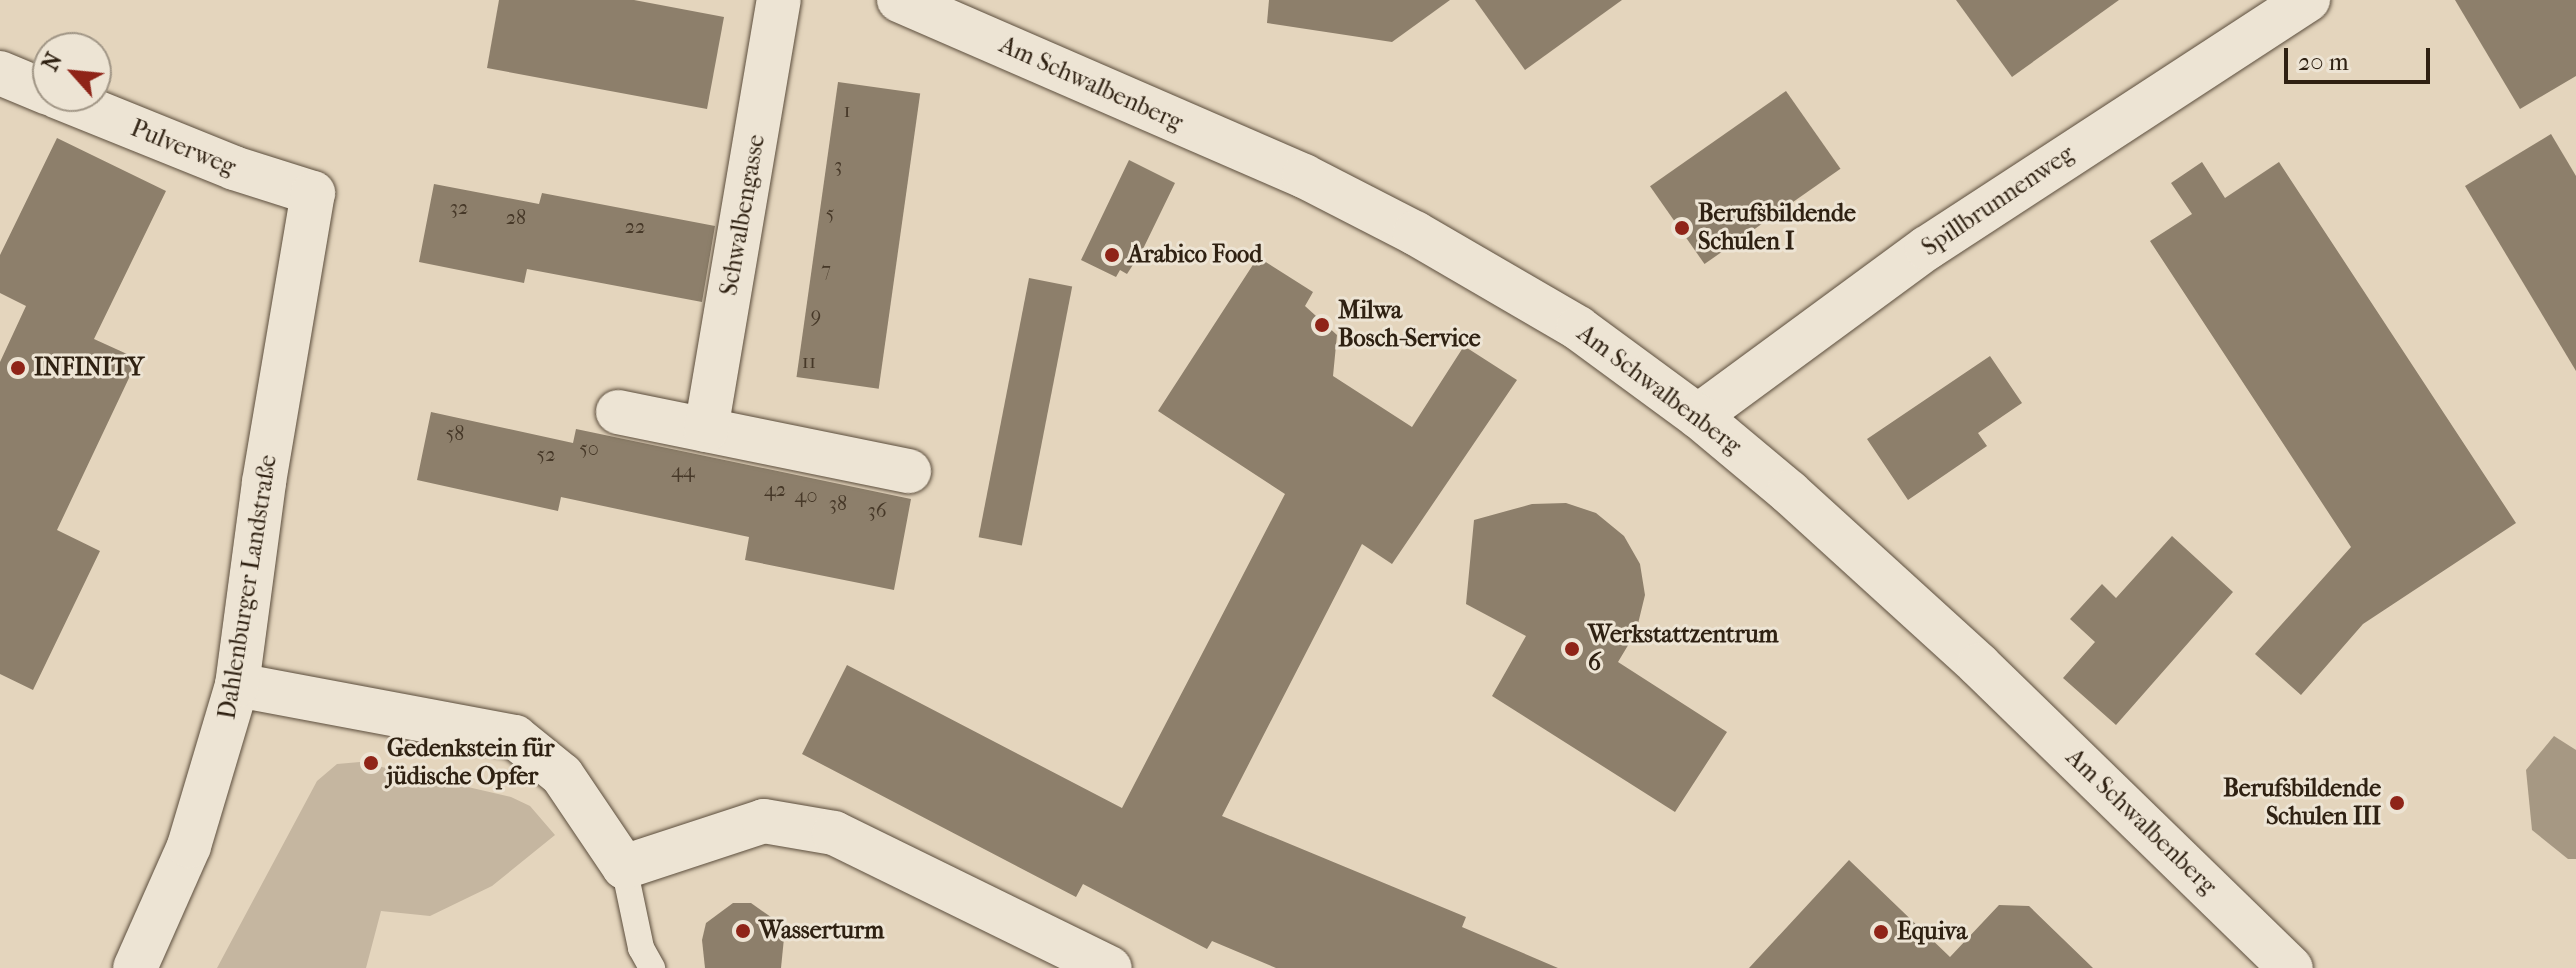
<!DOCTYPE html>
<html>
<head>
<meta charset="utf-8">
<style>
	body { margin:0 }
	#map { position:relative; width:2576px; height:968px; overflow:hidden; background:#e4d5bd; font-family:"IM FELL French Canon",serif }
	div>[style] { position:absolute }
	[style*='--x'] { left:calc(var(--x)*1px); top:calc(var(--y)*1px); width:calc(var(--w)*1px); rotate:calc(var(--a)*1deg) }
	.green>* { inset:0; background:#c5b6a0 }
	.water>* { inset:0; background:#a69883 }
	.building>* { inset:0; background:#8d7f6b; transform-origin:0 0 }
	.roads { filter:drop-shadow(0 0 2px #5c4e3d) drop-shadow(0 0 2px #5c4e3d) }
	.lane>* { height:26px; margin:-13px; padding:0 13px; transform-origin:13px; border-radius:13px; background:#ede4d4 }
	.street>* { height:44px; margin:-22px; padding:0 22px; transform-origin:22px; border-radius:22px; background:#ede4d4 }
	.secondary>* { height:44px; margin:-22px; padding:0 22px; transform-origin:22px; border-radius:22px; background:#ede4d4 }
	.dots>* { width:22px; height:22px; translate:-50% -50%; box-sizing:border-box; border:4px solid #ede4d4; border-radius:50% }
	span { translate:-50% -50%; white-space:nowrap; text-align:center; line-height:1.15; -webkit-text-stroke:6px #ede4d4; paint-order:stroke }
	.number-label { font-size:20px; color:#463828 }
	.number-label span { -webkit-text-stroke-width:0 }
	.street-label { font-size:24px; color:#2f2112 }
	.poi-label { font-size:24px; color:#2f2112; font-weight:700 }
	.left { translate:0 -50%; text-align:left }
	.right { translate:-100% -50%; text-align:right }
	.north { position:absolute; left:32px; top:32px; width:80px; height:80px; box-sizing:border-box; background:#ede4d4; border:2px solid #a19686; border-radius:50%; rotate:297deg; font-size:22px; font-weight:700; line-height:32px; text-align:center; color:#2f2112 }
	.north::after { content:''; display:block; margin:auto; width:28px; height:36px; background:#8f2418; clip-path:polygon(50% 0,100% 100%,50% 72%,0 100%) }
	.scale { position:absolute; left:2284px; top:48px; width:146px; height:36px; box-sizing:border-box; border:4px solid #2f2112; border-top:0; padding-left:10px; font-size:24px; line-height:28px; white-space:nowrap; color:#2f2112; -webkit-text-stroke:6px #ede4d4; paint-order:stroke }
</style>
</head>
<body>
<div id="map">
	<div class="green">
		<div style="clip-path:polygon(360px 762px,511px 797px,530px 806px,555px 835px,492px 886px,430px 916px,381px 911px,366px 968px,217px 968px,317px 781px,337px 764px)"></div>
	</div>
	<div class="water">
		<div style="clip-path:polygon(2554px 736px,2576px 750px,2576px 859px,2568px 859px,2532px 830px,2526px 770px)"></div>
	</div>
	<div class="building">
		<div style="clip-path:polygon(499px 0,634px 0,724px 17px,707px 109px,487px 68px)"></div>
		<div style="clip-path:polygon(1269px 0,1450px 0,1392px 42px,1267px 23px)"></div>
		<div style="clip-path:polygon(1475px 0,1622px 0,1525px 70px)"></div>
		<div style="clip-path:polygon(1956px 0,2119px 0,2012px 77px)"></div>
		<div style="clip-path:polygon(2455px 0,2576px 0,2576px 76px,2520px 109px)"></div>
		<div style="left:838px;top:82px;width:83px;height:298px;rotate:8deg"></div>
		<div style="left:1786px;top:91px;width:95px;height:166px;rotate:55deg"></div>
		<div style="clip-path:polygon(2551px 134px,2576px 176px,2576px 371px,2465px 186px)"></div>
		<div style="clip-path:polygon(57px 138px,166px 191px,94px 339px,138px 359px,57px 530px,100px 551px,33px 690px,0 674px,0 362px,26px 306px,0 293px,0 255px)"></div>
		<div style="clip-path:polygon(1129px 160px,1175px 183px,1142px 251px,1127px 274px,1120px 270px,1116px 277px,1081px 260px)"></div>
		<div style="clip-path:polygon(2202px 162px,2225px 198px,2279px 162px,2516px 523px,2363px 624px,2301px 695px,2255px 654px,2351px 547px,2150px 241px,2192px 214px,2171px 183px)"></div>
		<div style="clip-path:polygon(434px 184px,539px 204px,542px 193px,715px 226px,702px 302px,527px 269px,524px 283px,419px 262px)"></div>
		<div style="clip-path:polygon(1258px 257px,1313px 292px,1305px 306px,1337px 335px,1333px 376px,1412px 427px,1464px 346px,1517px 380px,1392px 564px,1362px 544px,1222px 816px,1466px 917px,1462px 927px,1558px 968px,1276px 968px,1212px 941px,1207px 949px,1083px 884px,1076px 897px,802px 754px,847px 665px,1122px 808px,1285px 494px,1158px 411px)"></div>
		<div style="left:1029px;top:278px;width:44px;height:264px;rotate:11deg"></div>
		<div style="clip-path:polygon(1990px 356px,2022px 403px,1978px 433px,1987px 446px,1908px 500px,1867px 439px)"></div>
		<div style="clip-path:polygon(431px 412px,573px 443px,576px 429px,911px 499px,894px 590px,745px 560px,749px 537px,561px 497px,558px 511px,417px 480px)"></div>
		<div style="clip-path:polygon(1566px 503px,1596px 513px,1624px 536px,1640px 564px,1645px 595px,1636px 632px,1618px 662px,1727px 732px,1675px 812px,1492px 696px,1526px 636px,1466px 604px,1474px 520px,1532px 504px)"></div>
		<div style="clip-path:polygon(2172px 536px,2233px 592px,2116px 725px,2063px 678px,2095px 642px,2070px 619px,2102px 584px,2116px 598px)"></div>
		<div style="clip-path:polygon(1849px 860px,1950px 957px,1999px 905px,2029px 906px,2093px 968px,1749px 968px)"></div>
		<div style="clip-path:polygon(733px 903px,751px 903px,778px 922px,784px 938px,781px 968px,705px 968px,702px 940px,706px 923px)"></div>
	</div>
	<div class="roads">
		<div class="lane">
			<div style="--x:624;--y:867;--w:83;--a:78.1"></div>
			<div style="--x:641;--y:948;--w:23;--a:61"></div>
		</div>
		<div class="street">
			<div style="--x:0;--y:73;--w:52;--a:22.6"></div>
			<div style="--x:56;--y:96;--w:192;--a:22"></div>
			<div style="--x:234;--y:168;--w:83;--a:17.6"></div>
			<div style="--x:618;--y:412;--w:297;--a:11.5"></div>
			<div style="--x:1698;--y:416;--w:284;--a:-36.3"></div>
			<div style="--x:1927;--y:248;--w:455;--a:-33.1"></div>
			<div style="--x:706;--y:430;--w:436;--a:-80.4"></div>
			<div style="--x:237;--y:685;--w:283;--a:10.6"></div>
			<div style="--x:515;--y:737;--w:60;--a:39"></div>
			<div style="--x:562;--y:775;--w:111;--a:56"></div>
			<div style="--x:624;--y:867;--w:147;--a:-18.2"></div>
			<div style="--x:764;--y:821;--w:71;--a:9.7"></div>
			<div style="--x:834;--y:833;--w:307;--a:26.1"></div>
		</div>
		<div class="secondary">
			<div style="--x:899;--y:0;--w:442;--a:23.5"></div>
			<div style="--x:1304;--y:176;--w:125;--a:27.2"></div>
			<div style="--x:1415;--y:233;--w:189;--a:30.2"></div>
			<div style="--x:1578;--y:328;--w:149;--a:36.3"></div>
			<div style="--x:1698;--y:416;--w:119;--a:39.9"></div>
			<div style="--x:1789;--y:492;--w:257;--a:42.3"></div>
			<div style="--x:1979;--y:665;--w:435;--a:44.2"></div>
			<div style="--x:135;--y:968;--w:133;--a:-66.1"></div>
			<div style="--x:189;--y:846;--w:168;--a:-73.4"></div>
			<div style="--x:237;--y:685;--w:205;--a:-82.4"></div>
			<div style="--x:264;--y:482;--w:293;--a:-80.4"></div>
		</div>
	</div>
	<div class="dots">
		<div style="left:1682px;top:228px;background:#8f2418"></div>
		<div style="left:1112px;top:255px;background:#8f2418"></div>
		<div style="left:1322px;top:325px;background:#8f2418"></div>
		<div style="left:18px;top:368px;background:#8f2418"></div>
		<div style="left:1572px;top:649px;background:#8f2418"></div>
		<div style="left:371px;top:763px;background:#8f2418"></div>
		<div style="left:2397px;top:803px;background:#8f2418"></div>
		<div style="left:743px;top:931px;background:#8f2418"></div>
		<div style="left:1881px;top:932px;background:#8f2418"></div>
	</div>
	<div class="number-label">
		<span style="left:847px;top:110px">1</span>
		<span style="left:838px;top:165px">3</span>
		<span style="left:459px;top:207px">32</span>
		<span style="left:830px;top:213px">5</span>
		<span style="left:516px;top:217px">28</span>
		<span style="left:635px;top:226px">22</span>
		<span style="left:826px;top:269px">7</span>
		<span style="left:816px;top:315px">9</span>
		<span style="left:809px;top:361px">11</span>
		<span style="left:455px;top:433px">58</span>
		<span style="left:589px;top:448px">50</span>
		<span style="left:546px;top:454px">52</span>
		<span style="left:683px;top:470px">44</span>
		<span style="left:775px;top:489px">42</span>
		<span style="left:806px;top:495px">40</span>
		<span style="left:838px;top:503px">38</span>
		<span style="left:877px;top:510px">36</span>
	</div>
	<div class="street-label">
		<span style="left:1091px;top:84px;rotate:24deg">Am Schwalbenberg</span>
		<span style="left:183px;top:148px;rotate:22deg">Pulverweg</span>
		<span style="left:1998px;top:201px;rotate:-34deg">Spillbrunnenweg</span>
		<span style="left:743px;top:215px;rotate:-80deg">Schwalbengasse</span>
		<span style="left:1659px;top:390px;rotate:37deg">Am Schwalbenberg</span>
		<span style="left:248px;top:587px;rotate:-81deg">Dahlenburger Landstraße</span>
		<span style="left:2141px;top:822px;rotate:44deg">Am Schwalbenberg</span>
	</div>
	<div class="poi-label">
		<span class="left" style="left:1698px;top:228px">Berufsbildende<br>Schulen I</span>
		<span class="left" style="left:1128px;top:255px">Arabico Food</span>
		<span class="left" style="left:1338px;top:325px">Milwa<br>Bosch-Service</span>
		<span class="left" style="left:34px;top:368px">INFINITY</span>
		<span class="left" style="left:1588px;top:649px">Werkstattzentrum<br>6</span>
		<span class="left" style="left:387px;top:763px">Gedenkstein für<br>jüdische Opfer</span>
		<span class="right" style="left:2381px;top:803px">Berufsbildende<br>Schulen III</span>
		<span class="left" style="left:759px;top:931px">Wasserturm</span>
		<span class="left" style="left:1897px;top:932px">Equiva</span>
	</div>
	<div class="north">N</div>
	<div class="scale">20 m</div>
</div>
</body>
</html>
